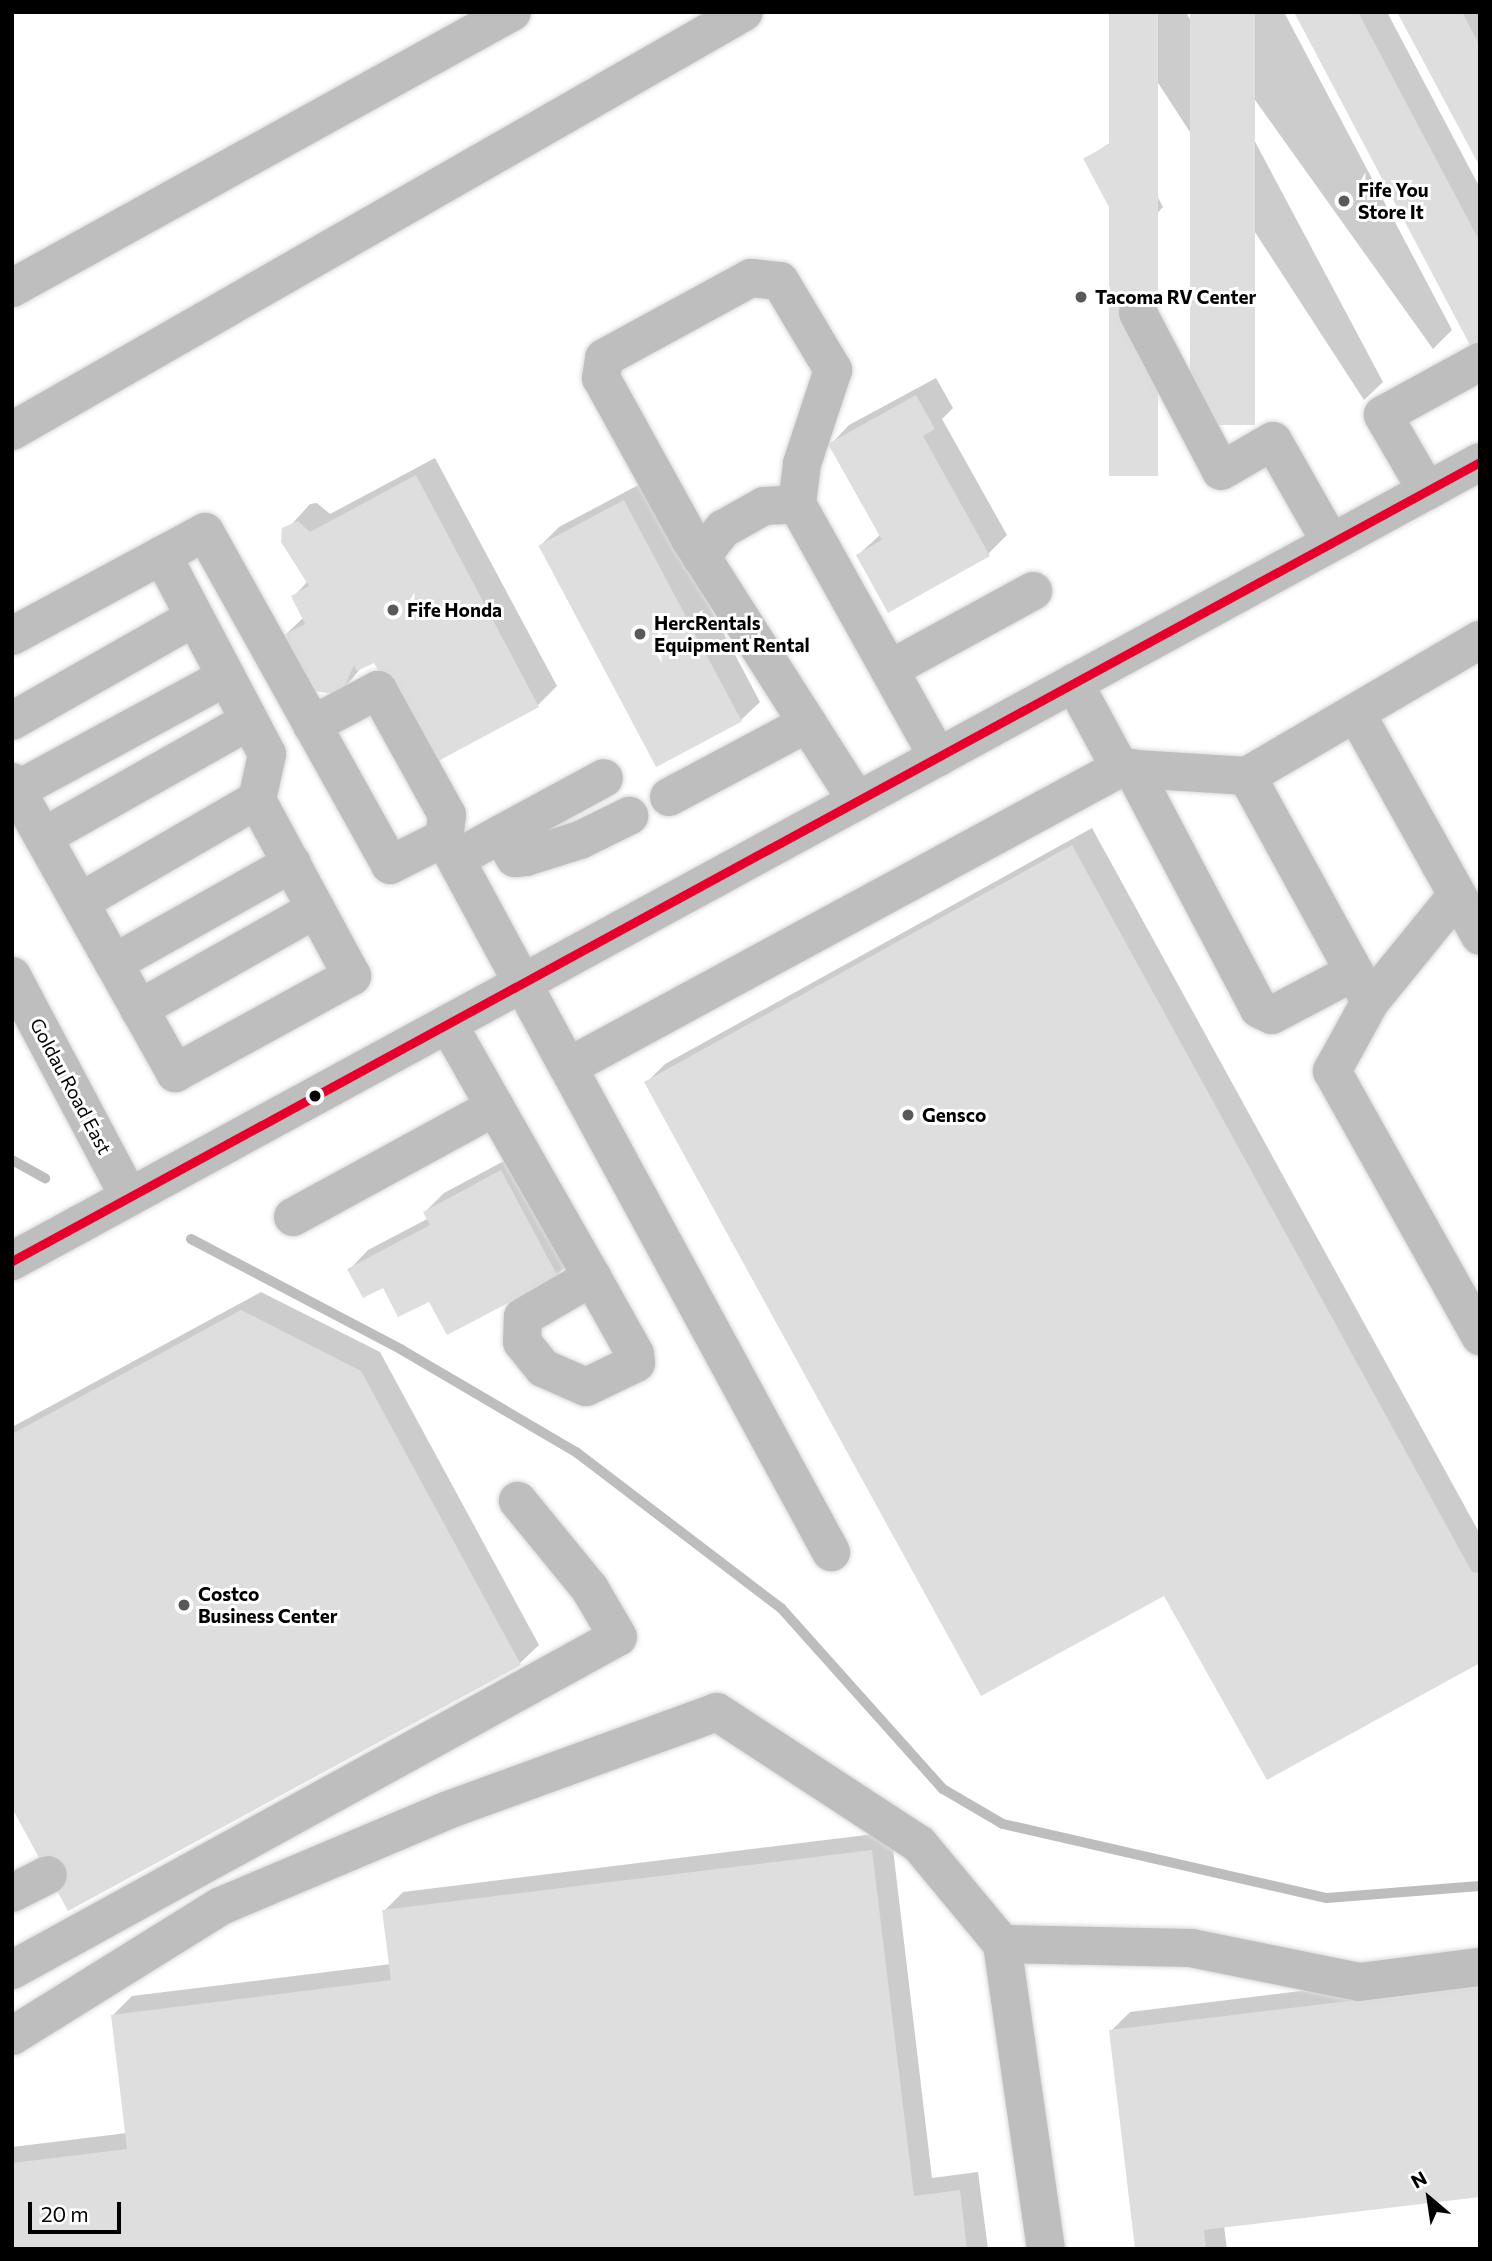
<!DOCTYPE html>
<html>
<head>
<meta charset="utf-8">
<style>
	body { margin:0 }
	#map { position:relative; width:1492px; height:2261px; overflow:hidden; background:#fff; font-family:Commissioner,sans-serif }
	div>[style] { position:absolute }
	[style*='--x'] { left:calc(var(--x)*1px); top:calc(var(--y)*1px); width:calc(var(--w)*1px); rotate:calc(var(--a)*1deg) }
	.shadow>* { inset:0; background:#0003 }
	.stream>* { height:10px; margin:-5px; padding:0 5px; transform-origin:5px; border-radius:5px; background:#bdbdbd }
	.building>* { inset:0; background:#dedede; transform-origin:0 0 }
	.roads { filter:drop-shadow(0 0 2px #dbdbdb) drop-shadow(0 0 2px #dbdbdb) }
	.minor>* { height:38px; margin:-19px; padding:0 19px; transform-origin:19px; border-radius:19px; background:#bebebe }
	.major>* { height:38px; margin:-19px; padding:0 19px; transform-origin:19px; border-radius:19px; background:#bebebe }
	.highway>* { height:38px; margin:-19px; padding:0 19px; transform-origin:19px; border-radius:19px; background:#bebebe }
	.bus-1>* { height:9px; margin:-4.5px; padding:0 4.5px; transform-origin:4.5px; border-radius:4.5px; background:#e4002b }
	.dots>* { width:19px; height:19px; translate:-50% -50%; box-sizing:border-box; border:4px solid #fff; border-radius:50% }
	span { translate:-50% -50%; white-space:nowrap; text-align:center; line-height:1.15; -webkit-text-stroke:6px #fff; paint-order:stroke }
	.poi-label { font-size:19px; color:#000; font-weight:700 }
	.left { translate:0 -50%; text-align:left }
	.street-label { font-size:19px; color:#000 }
	.frame { position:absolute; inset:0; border:14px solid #000; pointer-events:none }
	.north { position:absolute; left:1394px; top:2163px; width:70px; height:70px; -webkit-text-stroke:5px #fff; paint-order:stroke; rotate:331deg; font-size:19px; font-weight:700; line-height:28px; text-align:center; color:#000 }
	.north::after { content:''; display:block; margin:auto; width:24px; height:32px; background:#000; clip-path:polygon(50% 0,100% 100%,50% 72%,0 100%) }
	.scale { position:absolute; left:28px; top:2202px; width:93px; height:32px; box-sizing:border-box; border:4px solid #000; border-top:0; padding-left:9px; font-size:21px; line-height:24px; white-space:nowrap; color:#000; -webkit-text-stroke:5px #fff; paint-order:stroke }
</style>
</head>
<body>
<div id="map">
	<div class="shadow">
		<div style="clip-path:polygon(1112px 12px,1186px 12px,1383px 382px,1364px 400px)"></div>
		<div style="clip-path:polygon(1192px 12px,1284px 12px,1452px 330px,1433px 349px)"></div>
		<div style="clip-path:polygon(1296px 12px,1387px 12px,1480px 188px,1480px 341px)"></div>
		<div style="clip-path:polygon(1399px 12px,1480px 12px,1480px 164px)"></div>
		<div style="clip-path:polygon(1124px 134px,1163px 207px,1154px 217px,1085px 159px)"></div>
		<div style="clip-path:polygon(936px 378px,953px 408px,942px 419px,1007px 535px,988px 554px,858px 555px,881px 534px,831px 444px,849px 425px)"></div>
		<div style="clip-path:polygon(435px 458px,557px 686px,538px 705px,429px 763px,375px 660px,362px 667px,340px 693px,283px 637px,304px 617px,293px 597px,308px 581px,282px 535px,310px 504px,317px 503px,330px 514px)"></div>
		<div style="clip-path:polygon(644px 482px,760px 702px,741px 720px,656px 765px,540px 546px,559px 527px)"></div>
		<div style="clip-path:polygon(1092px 828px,1480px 1534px,1480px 1661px,1165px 1594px,646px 1083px,665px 1064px)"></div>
		<div style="clip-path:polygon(521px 1152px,576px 1257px,557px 1275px,429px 1299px,350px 1269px,368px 1250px,429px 1218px,425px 1212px,444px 1193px)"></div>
		<div style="clip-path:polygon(261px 1292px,380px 1352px,539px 1645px,520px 1663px,12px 1805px,12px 1427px)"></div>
		<div style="clip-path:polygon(891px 1832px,932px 2178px,978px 2172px,988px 2249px,12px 2249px,12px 2147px,127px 2133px,113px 2015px,132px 1996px,391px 1964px,384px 1911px,403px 1892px)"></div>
		<div style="clip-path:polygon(1480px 1969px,1224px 2226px,1227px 2249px,1137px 2249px,1111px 2031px,1130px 2012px)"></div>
	</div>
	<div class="stream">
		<div style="--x:12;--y:1160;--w:38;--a:29"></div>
		<div style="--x:191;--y:1239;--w:238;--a:27.7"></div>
		<div style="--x:402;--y:1350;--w:202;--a:30.4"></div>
		<div style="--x:576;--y:1452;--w:258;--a:37.3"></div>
		<div style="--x:781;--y:1608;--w:243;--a:48.2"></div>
		<div style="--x:943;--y:1789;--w:69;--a:30.3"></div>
		<div style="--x:1003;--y:1824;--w:332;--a:12.9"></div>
		<div style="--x:1327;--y:1898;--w:153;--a:-4.5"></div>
	</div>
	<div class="building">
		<div style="left:1109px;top:12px;width:49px;height:464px"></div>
		<div style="left:1190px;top:12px;width:65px;height:413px"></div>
		<div style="clip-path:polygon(1294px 12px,1358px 12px,1480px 242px,1480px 343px,1471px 347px)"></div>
		<div style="clip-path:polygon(1397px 12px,1462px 12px,1480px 46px,1480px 167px)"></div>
		<div style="left:1114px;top:142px;width:86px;height:35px;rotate:62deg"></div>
		<div style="clip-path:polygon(916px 395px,935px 429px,923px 436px,990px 556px,888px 613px,856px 555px,882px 540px,828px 444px)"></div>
		<div style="clip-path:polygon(416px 475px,539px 707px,429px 766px,374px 663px,357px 671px,354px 665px,341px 695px,308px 690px,280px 637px,305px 624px,291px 596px,309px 586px,281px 542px,282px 528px,298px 521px,310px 532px)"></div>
		<div style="left:624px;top:500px;width:251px;height:97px;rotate:62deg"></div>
		<div style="clip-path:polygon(1072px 845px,1472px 1572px,1480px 1573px,1480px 1663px,1267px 1780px,1164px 1596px,981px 1696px,644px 1082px)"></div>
		<div style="clip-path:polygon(501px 1170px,558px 1277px,447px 1335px,429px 1302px,398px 1317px,383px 1288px,363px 1298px,347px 1269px,430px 1225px,423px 1212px)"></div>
		<div style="clip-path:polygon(241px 1310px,361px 1371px,521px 1665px,68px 1911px,12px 1808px,12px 1434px)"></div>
		<div style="clip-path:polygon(872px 1850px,914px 2196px,960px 2190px,967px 2249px,12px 2249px,12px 2163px,127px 2149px,111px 2015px,391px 1980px,382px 1910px)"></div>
		<div style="clip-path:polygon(1480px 1985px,1480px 2197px,1204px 2230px,1206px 2249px,1135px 2249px,1109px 2030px)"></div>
	</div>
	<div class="roads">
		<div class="minor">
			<div style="--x:1138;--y:313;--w:178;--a:62.3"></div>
			<div style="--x:1221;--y:471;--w:60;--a:-30"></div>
			<div style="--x:1273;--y:441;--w:117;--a:60.4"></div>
			<div style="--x:1427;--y:491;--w:88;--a:-120.1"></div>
			<div style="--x:1383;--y:415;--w:111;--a:-28.7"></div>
			<div style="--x:701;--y:557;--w:36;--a:-52"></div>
			<div style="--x:723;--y:529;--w:47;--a:-29.3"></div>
			<div style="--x:764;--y:506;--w:33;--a:-3"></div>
			<div style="--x:12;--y:636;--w:219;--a:-28.3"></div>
			<div style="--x:205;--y:532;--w:381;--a:60.9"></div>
			<div style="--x:390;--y:865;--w:60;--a:-26.6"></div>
			<div style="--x:890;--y:669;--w:163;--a:-28.6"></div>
			<div style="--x:1356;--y:713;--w:255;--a:60.9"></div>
			<div style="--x:12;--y:721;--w:210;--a:-29.6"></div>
			<div style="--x:312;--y:725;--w:75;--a:-27.9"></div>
			<div style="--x:378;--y:690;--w:143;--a:61.1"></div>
			<div style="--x:447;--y:815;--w:23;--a:97"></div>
			<div style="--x:444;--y:838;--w:260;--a:61.6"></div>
			<div style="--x:568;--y:1067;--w:628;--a:-28.44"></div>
			<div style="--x:1120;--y:768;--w:97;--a:-118.4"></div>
			<div style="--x:1120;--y:768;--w:127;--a:3.6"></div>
			<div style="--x:1247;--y:776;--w:270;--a:-30.3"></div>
			<div style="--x:1132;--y:768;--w:272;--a:62.2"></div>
			<div style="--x:1259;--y:1009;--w:14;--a:25"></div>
			<div style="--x:1272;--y:1015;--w:93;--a:-27.7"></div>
			<div style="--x:1247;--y:776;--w:250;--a:61.3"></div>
			<div style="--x:12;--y:782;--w:334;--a:60.7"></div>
			<div style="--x:175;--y:1073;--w:202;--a:-28.7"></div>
			<div style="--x:352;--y:976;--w:200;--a:-118.4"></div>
			<div style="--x:257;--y:800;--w:47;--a:-77.7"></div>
			<div style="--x:267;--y:754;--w:225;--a:-117.8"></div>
			<div style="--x:17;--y:790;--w:238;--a:-28.4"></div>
			<div style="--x:669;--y:797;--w:157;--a:-28"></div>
			<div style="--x:857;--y:801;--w:311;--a:-122.5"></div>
			<div style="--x:690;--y:539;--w:184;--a:-118.9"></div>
			<div style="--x:601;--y:378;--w:20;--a:-81"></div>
			<div style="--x:604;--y:358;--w:167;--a:-28.6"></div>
			<div style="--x:751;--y:278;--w:29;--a:6"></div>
			<div style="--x:780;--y:281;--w:104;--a:59.2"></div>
			<div style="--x:833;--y:370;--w:99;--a:108.3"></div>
			<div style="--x:802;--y:464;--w:40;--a:97.1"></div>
			<div style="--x:797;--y:504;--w:290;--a:60.9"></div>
			<div style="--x:501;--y:834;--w:117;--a:-28.5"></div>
			<div style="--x:43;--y:837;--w:236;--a:-29.4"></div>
			<div style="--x:456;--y:859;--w:51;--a:-29.1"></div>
			<div style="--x:501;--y:834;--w:28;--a:60"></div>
			<div style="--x:515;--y:858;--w:11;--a:-5"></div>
			<div style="--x:526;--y:857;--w:57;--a:-17.5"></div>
			<div style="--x:580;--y:840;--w:55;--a:-26.1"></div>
			<div style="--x:1457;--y:895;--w:138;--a:129.1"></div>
			<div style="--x:1370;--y:1002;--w:79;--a:118.8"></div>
			<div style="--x:1332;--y:1071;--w:304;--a:60.8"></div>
			<div style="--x:80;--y:902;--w:204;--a:-30"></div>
			<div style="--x:114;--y:963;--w:204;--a:-29.3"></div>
			<div style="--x:12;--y:976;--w:250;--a:62.1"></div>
			<div style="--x:139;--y:1009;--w:203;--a:-29.5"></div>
			<div style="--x:448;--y:1024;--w:95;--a:60.5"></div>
			<div style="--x:495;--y:1107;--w:196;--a:60.3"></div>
			<div style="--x:592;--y:1277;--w:88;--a:60.8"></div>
			<div style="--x:635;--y:1354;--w:9;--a:84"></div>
			<div style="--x:636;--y:1363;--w:55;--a:154.4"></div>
			<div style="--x:586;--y:1387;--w:47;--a:-156.2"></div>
			<div style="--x:543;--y:1368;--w:33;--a:-129"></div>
			<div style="--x:522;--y:1342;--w:25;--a:-88"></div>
			<div style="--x:523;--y:1317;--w:80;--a:-30.1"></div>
			<div style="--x:568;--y:1067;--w:552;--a:61.53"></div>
			<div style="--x:293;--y:1217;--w:230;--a:-28.6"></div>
			<div style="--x:12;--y:1893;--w:40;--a:-26.6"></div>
			<div style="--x:1002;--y:1944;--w:189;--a:1.2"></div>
			<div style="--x:1191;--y:1948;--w:171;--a:11.4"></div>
			<div style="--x:1359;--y:1982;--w:122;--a:-7.1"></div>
			<div style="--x:12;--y:1970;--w:691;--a:-28.79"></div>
			<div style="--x:618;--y:1637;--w:56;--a:-120.3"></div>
			<div style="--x:590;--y:1589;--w:114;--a:-129.3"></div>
			<div style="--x:12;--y:2036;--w:246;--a:-31.9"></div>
			<div style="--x:221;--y:1906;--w:246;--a:-22.9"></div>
			<div style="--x:448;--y:1810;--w:286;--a:-20"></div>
			<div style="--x:717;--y:1712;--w:241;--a:33.2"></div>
			<div style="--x:919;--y:1844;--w:130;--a:50.3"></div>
			<div style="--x:1002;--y:1944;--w:308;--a:81.8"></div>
		</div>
		<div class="major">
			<div style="--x:12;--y:1261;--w:1671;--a:-28.56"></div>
		</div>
		<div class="highway">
			<div style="--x:12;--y:288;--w:571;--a:-28.9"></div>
			<div style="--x:12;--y:431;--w:843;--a:-29.79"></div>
		</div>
	</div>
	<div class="bus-1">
		<div style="--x:12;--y:1261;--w:1671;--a:-28.56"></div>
	</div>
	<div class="dots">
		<div style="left:1344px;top:201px;background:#595959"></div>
		<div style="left:1081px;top:297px;background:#595959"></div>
		<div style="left:393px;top:610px;background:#595959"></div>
		<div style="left:640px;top:634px;background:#595959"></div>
		<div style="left:315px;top:1096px;background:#000"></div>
		<div style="left:908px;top:1115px;background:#595959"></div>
		<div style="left:184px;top:1605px;background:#595959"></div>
	</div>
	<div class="poi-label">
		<span class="left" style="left:1358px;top:201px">Fife You<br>Store It</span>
		<span class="left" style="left:1095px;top:297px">Tacoma RV Center</span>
		<span class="left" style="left:407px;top:610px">Fife Honda</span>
		<span class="left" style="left:654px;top:634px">HercRentals<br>Equipment Rental</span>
		<span class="left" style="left:922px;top:1115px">Gensco</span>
		<span class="left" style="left:198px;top:1605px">Costco<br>Business Center</span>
	</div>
	<div class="street-label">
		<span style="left:71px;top:1086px;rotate:62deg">Goldau Road East</span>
	</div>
	<div class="frame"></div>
	<div class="north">N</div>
	<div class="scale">20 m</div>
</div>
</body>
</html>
